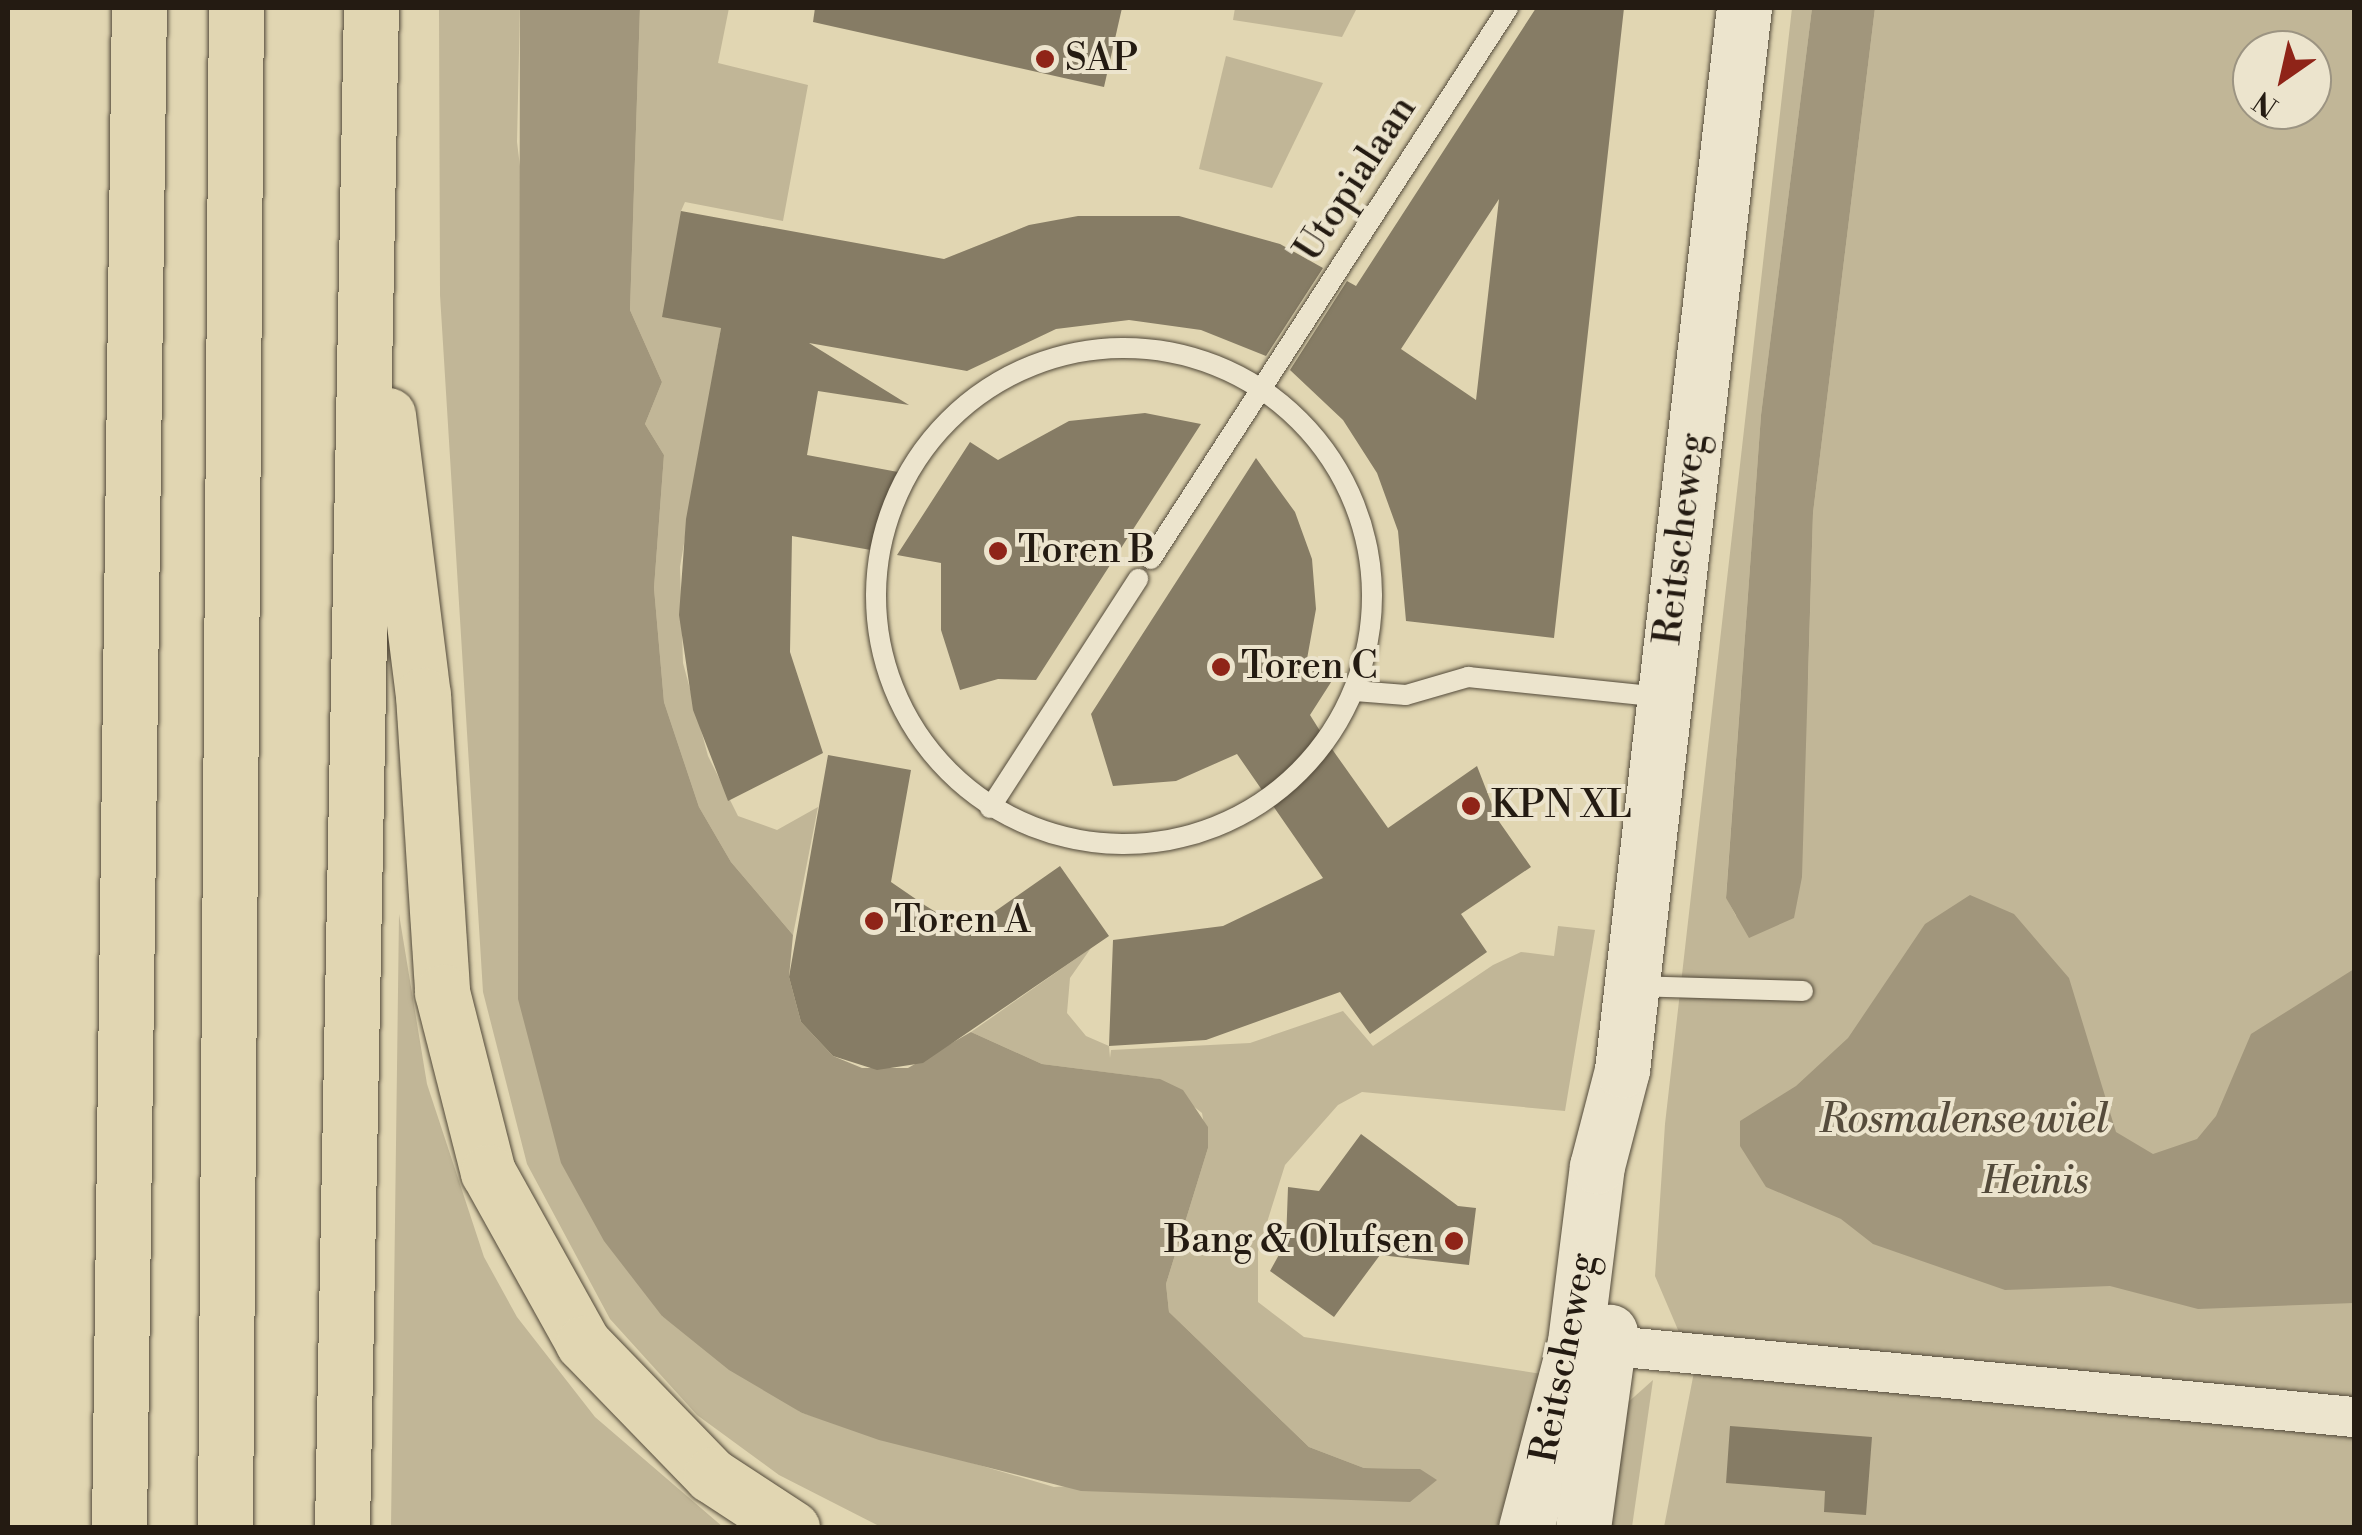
<!DOCTYPE html>
<html>
<head>
<meta charset="utf-8">
<style>
	body { margin:0 }
	#map { position:relative; width:2362px; height:1535px; overflow:hidden; background:#e1d6b2; font-family:"Libre Bodoni",serif }
	div>[style] { position:absolute }
	[style*='--x'] { left:calc(var(--x)*1px); top:calc(var(--y)*1px); width:calc(var(--w)*1px); rotate:calc(var(--a)*1deg) }
	.green>* { inset:0; background:#c1b697 }
	.water>* { inset:0; background:#a1967c }
	.building>* { inset:0; background:#867c65 }
	.roads { filter:drop-shadow(0 0 2px #534a3a) drop-shadow(0 0 2px #534a3a) }
	.lane>* { height:20px; margin:-10px; padding:0 10px; transform-origin:10px; border-radius:10px; background:#ece4cd }
	.lane>.ring { margin:-10px; padding:0; box-sizing:content-box; background:none; border:20px solid #ece4cd; border-radius:50% }
	.street>* { height:40px; margin:-20px; padding:0 20px; transform-origin:20px; border-radius:20px; background:#ece4cd }
	.secondary>* { height:55px; margin:-27.5px; padding:0 27.5px; transform-origin:27.5px; border-radius:27.5px; background:#ece4cd }
	.highway>* { height:55px; margin:-27.5px; padding:0 27.5px; transform-origin:27.5px; border-radius:27.5px; background:#e1d6b2 }
	.dots>* { width:28px; height:28px; translate:-50% -50%; box-sizing:border-box; border:5px solid #ece4cd; border-radius:50% }
	span { translate:-50% -50%; white-space:nowrap; text-align:center; line-height:1.15; -webkit-text-stroke:8px #ece4cd; paint-order:stroke }
	.poi-label { font-size:38px; color:#241b12 }
	.left { translate:0 -50%; text-align:left }
	.right { translate:-100% -50%; text-align:right }
	.street-label { font-size:38px; color:#241b12 }
	.park-label { font-size:38px; color:#534a3a; font-style:italic }
	.water-label { font-size:40px; color:#564c3c; font-style:italic }
	.frame { position:absolute; inset:0; border:10px solid #241b12; pointer-events:none }
	.north { position:absolute; left:2232px; top:30px; width:100px; height:100px; box-sizing:border-box; background:#ece4cd; border:2px solid #9c9482; border-radius:50%; rotate:214deg; font-size:28px; font-weight:700; line-height:40px; text-align:center; color:#241b12 }
	.north::after { content:''; display:block; margin:auto; width:35px; height:45px; background:#8f2418; clip-path:polygon(50% 0,100% 100%,50% 72%,0 100%) }
</style>
</head>
<body>
<div id="map">
	<div class="green">
		<div style="clip-path:polygon(439px 8px,520px 8px,517px 142px,662px 1316px,802px 1413px,1054px 1487px,1420px 1469px,1364px 1468px,1309px 1447px,1169px 1312px,1166px 1284px,1208px 1148px,1202px 1113px,1159px 1079px,1042px 1064px,971px 1032px,1091px 948px,1070px 978px,1067px 1013px,1086px 1036px,1109px 1046px,1110px 1058px,1111px 1050px,1250px 1043px,1343px 1011px,1373px 1046px,1493px 965px,1521px 952px,1554px 956px,1558px 926px,1595px 930px,1565px 1111px,1362px 1092px,1338px 1105px,1285px 1165px,1258px 1251px,1258px 1302px,1304px 1337px,1542px 1374px,1497px 1527px,881px 1527px,779px 1475px,697px 1415px,610px 1319px,527px 1164px,483px 992px,440px 295px)"></div>
		<div style="clip-path:polygon(640px 8px,729px 8px,718px 63px,808px 85px,783px 221px,685px 202px,681px 211px,721px 328px,680px 567px,683px 663px,708px 756px,738px 816px,777px 830px,818px 807px,793px 935px,731px 862px,699px 807px,664px 702px,654px 588px,664px 455px,645px 424px,662px 382px,630px 310px)"></div>
		<div style="clip-path:polygon(1235px 8px,1357px 8px,1342px 37px,1233px 20px)"></div>
		<div style="clip-path:polygon(evenodd,1792px 8px,1812px 8px,1761px 415px,1726px 897px,1736px 916px,1808px 680px,1813px 513px,1875px 8px,2354px 8px,2354px 1527px,1664px 1527px,1699px 1346px,1684px 1344px,1655px 1276px,1665px 1124px,1792px 8px,2252px 50px,2312px 50px,2312px 110px,2252px 110px,2252px 50px)"></div>
		<div style="clip-path:polygon(1226px 56px,1323px 83px,1272px 188px,1199px 169px)"></div>
		<div style="clip-path:polygon(399px 914px,427px 1084px,484px 1257px,517px 1317px,595px 1417px,723px 1527px,391px 1527px)"></div>
		<div style="clip-path:polygon(1653px 1380px,1632px 1527px,1602px 1528px,1625px 1405px)"></div>
	</div>
	<div class="water">
		<div style="clip-path:polygon(520px 8px,640px 8px,630px 310px,662px 382px,645px 424px,664px 455px,654px 588px,664px 702px,699px 807px,731px 862px,793px 935px,789px 977px,801px 1022px,833px 1056px,862px 1068px,908px 1068px,971px 1032px,1042px 1064px,1160px 1079px,1183px 1090px,1208px 1127px,1208px 1148px,1166px 1284px,1169px 1312px,1309px 1447px,1364px 1468px,1420px 1469px,1437px 1480px,1410px 1502px,1081px 1491px,879px 1440px,802px 1413px,729px 1370px,662px 1316px,604px 1241px,561px 1163px,518px 999px)"></div>
		<div style="clip-path:polygon(1812px 8px,1875px 8px,1813px 513px,1802px 877px,1794px 918px,1749px 938px,1726px 898px,1761px 415px)"></div>
		<div style="clip-path:polygon(1970px 895px,2014px 914px,2069px 978px,2116px 1132px,2153px 1154px,2197px 1139px,2216px 1116px,2251px 1034px,2354px 969px,2354px 1303px,2198px 1309px,2110px 1286px,2005px 1290px,1873px 1244px,1841px 1219px,1766px 1187px,1740px 1146px,1740px 1121px,1796px 1086px,1848px 1038px,1925px 924px)"></div>
	</div>
	<div class="building">
		<div style="clip-path:polygon(815px 8px,1122px 8px,1104px 87px,813px 22px)"></div>
		<div style="clip-path:polygon(evenodd,1536px 8px,1624px 8px,1554px 638px,1406px 621px,1398px 531px,1377px 473px,1343px 420px,1290px 370px,1347px 281px,1356px 286px,1536px 8px,1499px 199px,1476px 400px,1401px 349px,1499px 199px)"></div>
		<div style="clip-path:polygon(681px 211px,944px 259px,1029px 225px,1078px 216px,1179px 216px,1280px 244px,1323px 268px,1266px 356px,1201px 330px,1129px 320px,1056px 329px,967px 371px,809px 343px,909px 405px,818px 391px,807px 455px,898px 472px,882px 552px,792px 536px,790px 652px,823px 753px,728px 801px,693px 710px,679px 615px,686px 519px,721px 328px,662px 317px)"></div>
		<div style="clip-path:polygon(1145px 413px,1201px 424px,1036px 680px,998px 679px,960px 690px,941px 630px,941px 563px,897px 555px,970px 442px,998px 460px,1069px 421px)"></div>
		<div style="clip-path:polygon(1256px 458px,1295px 512px,1312px 559px,1316px 609px,1307px 659px,1335px 676px,1310px 715px,1327px 742px,1388px 828px,1477px 766px,1498px 820px,1531px 867px,1461px 914px,1487px 952px,1370px 1034px,1340px 992px,1206px 1040px,1109px 1046px,1113px 940px,1223px 926px,1323px 878px,1237px 754px,1176px 781px,1113px 786px,1091px 714px)"></div>
		<div style="clip-path:polygon(828px 755px,911px 770px,891px 882px,926px 906px,967px 931px,1060px 866px,1109px 936px,923px 1063px,877px 1070px,833px 1056px,801px 1022px,789px 977px)"></div>
		<div style="clip-path:polygon(1361px 1134px,1458px 1206px,1476px 1208px,1469px 1265px,1380px 1255px,1334px 1317px,1270px 1271px,1286px 1242px,1288px 1187px,1319px 1191px)"></div>
		<div style="clip-path:polygon(1730px 1426px,1872px 1437px,1866px 1515px,1824px 1512px,1825px 1491px,1726px 1483px)"></div>
	</div>
	<div class="roads">
		<div class="lane">
			<div class="ring" style="left:876px;top:348px;width:476px;height:476px"></div>
			<div style="--x:1151;--y:559;--w:657;--a:-57.06"></div>
			<div style="--x:1355;--y:691;--w:51;--a:4.5"></div>
			<div style="--x:1406;--y:695;--w:65;--a:-16.2"></div>
			<div style="--x:1468;--y:677;--w:193;--a:5.9"></div>
			<div style="--x:990;--y:808;--w:273;--a:-57.1"></div>
			<div style="--x:1633;--y:986;--w:170;--a:1.7"></div>
		</div>
		<div class="street">
			<div style="--x:1582;--y:1343;--w:776;--a:5.48"></div>
		</div>
		<div class="secondary">
			<div style="--x:1526;--y:1528;--w:192;--a:-75.2"></div>
			<div style="--x:1575;--y:1342;--w:177;--a:-82.9"></div>
			<div style="--x:1597;--y:1166;--w:99;--a:-75.4"></div>
			<div style="--x:1622;--y:1070;--w:1069;--a:-83.45"></div>
			<div style="--x:1583;--y:1528;--w:198;--a:-82.2"></div>
		</div>
		<div class="highway">
			<div style="--x:388;--y:415;--w:282;--a:82.9"></div>
			<div style="--x:423;--y:695;--w:298;--a:86.3"></div>
			<div style="--x:442;--y:992;--w:186;--a:75.7"></div>
			<div style="--x:488;--y:1172;--w:196;--a:60.9"></div>
			<div style="--x:583;--y:1343;--w:184;--a:45.9"></div>
			<div style="--x:711;--y:1475;--w:97;--a:33.2"></div>
			<div style="--x:119;--y:1528;--w:1520;--a:-89.25"></div>
			<div style="--x:225;--y:1528;--w:1520;--a:-89.59"></div>
			<div style="--x:342;--y:1528;--w:1520;--a:-88.91"></div>
		</div>
	</div>
	<div class="dots">
		<div style="left:1045px;top:59px;background:#8f2418"></div>
		<div style="left:998px;top:551px;background:#8f2418"></div>
		<div style="left:1221px;top:667px;background:#8f2418"></div>
		<div style="left:1471px;top:806px;background:#8f2418"></div>
		<div style="left:874px;top:921px;background:#8f2418"></div>
		<div style="left:1454px;top:1241px;background:#8f2418"></div>
	</div>
	<div class="poi-label">
		<span class="left" style="left:1065px;top:59px">SAP</span>
		<span class="left" style="left:1018px;top:551px">Toren B</span>
		<span class="left" style="left:1241px;top:667px">Toren C</span>
		<span class="left" style="left:1491px;top:806px">KPN XL</span>
		<span class="left" style="left:894px;top:921px">Toren A</span>
		<span class="right" style="left:1434px;top:1241px">Bang &amp; Olufsen</span>
	</div>
	<div class="street-label">
		<span style="left:1356px;top:179px;rotate:-57deg">Utopialaan</span>
		<span style="left:1681px;top:539px;rotate:-83deg">Reitscheweg</span>
		<span style="left:1564px;top:1358px;rotate:-79deg">Reitscheweg</span>
	</div>
	<div class="park-label">
		<span style="left:2035px;top:1182px">Heinis</span>
	</div>
	<div class="water-label">
		<span style="left:1964px;top:1120px">Rosmalense wiel</span>
	</div>
	<div class="frame"></div>
	<div class="north">N</div>
</div>
</body>
</html>
